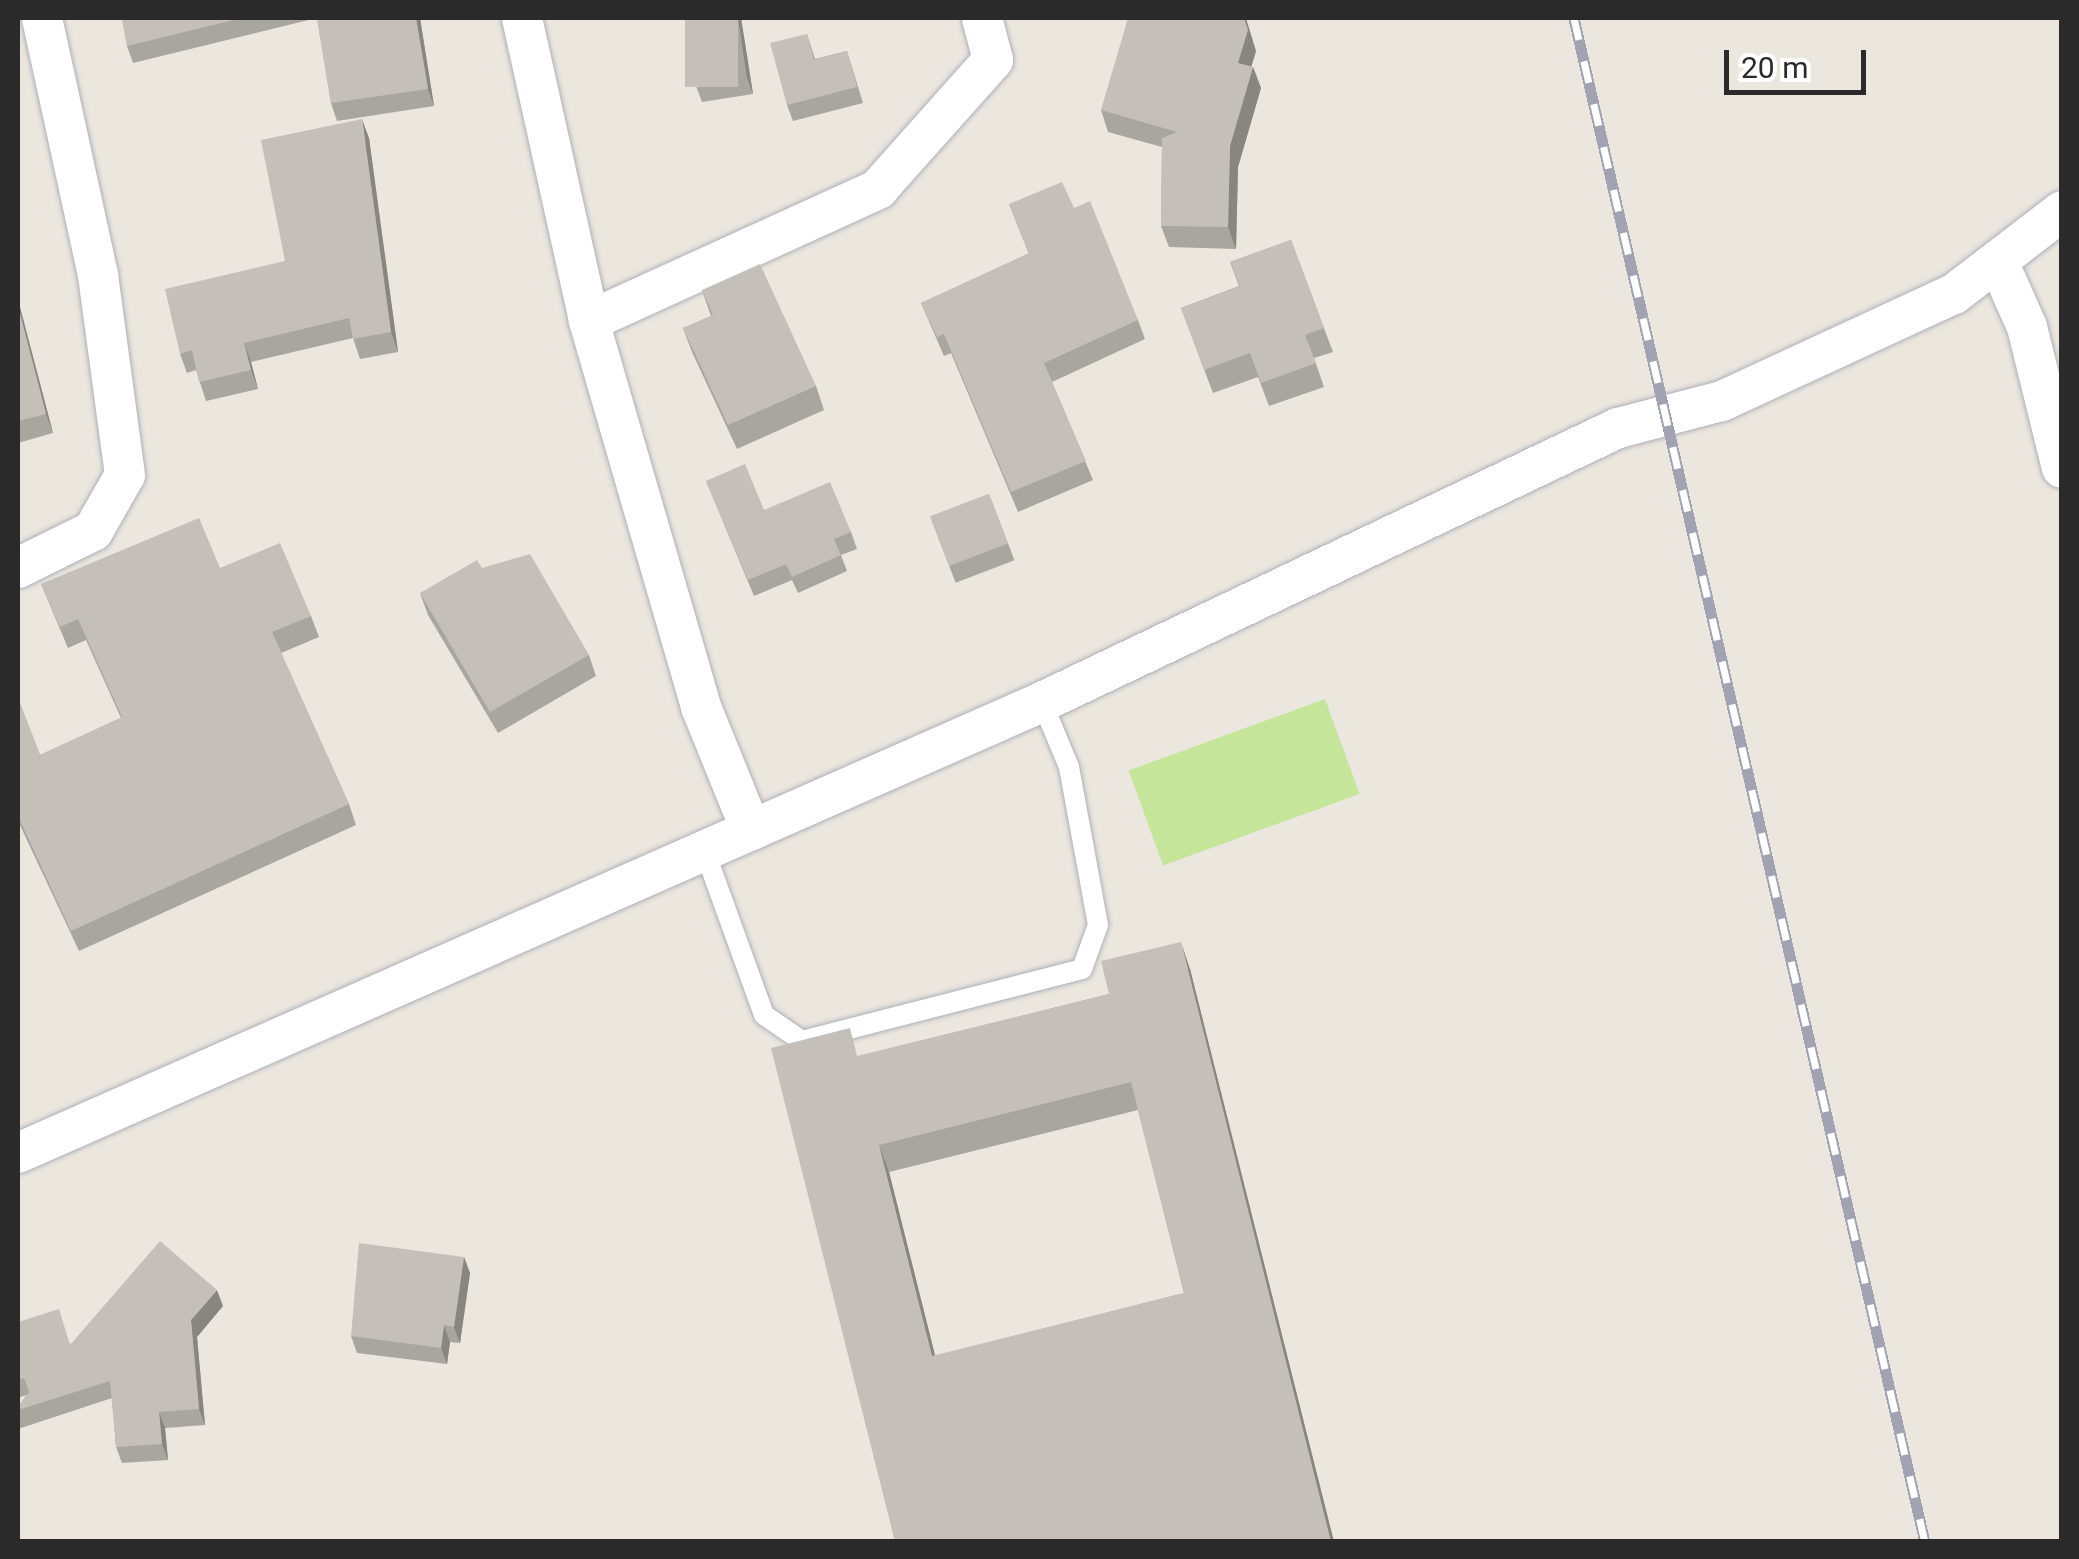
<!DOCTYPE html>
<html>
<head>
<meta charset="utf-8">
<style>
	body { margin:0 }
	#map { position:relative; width:2079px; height:1559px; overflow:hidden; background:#ebe6de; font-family:Roboto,sans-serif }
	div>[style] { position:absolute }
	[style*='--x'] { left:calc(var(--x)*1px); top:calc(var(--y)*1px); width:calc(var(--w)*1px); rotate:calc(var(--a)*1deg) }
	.pitch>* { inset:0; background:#c4e59a; transform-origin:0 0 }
	.roads { filter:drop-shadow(0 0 2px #aeb0ba) drop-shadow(0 0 2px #aeb0ba) }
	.lane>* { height:20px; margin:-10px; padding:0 10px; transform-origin:10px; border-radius:10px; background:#fff }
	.street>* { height:40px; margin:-20px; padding:0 20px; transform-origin:20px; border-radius:20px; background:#fff }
	.rail>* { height:11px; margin-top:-5.5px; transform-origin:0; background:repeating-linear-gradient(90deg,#fff 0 22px,#a1a3b3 0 44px); box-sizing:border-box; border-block:2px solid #a1a3b3 }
	.wall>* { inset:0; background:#a9a59f; transform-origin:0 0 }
	.shaded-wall>* { inset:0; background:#898682 }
	.building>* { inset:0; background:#c4c0b9; transform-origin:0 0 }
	span { translate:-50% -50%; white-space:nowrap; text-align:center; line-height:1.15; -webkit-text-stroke:8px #fff; paint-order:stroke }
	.frame { position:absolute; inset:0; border:20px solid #2a2a2a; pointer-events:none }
	.scale { position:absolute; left:1724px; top:50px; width:142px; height:45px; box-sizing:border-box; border:5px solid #2a2a2a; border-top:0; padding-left:12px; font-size:30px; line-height:35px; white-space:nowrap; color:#2a2a2a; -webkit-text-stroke:8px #fff; paint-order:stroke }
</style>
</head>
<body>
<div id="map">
	<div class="pitch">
		<div style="left:1325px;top:699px;width:101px;height:209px;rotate:70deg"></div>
	</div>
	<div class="roads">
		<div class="lane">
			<div style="--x:705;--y:852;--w:173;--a:70.1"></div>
			<div style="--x:764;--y:1015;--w:46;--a:34.4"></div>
			<div style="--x:802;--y:1041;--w:289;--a:-14.4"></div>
			<div style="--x:1082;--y:969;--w:47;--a:-70"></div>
			<div style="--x:1098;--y:925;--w:161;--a:-100.4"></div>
			<div style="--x:1069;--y:767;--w:70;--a:-112.6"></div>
		</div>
		<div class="street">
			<div style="--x:522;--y:18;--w:310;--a:77.5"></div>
			<div style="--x:589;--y:321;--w:402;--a:73.8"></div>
			<div style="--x:701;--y:707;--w:133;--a:67.9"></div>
			<div style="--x:1999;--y:264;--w:69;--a:66"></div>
			<div style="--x:2027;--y:327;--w:145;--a:76.1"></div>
			<div style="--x:589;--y:321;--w:318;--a:-24.5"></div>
			<div style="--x:878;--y:189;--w:173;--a:-48.3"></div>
			<div style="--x:993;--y:60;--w:43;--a:-104.7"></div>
			<div style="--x:18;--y:568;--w:84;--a:-26.3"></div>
			<div style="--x:93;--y:531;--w:64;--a:-60.3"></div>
			<div style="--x:125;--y:475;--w:202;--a:-97.7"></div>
			<div style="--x:98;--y:275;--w:263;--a:-102.3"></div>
			<div style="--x:18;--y:1153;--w:1119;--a:-23.77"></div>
			<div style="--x:1042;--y:702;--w:638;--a:-25.44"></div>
			<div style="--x:1618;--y:428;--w:107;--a:-14.6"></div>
			<div style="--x:1722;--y:401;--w:255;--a:-24.8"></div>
			<div style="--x:1954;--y:294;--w:136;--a:-37.5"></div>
		</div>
	</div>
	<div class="rail">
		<div style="--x:1574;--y:18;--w:1564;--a:77.03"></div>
	</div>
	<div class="wall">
		<div style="clip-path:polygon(122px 18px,420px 18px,434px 106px,337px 121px,331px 103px,317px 18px,133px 63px,127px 46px)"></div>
		<div style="clip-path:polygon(685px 18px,741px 18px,753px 94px,702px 102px,696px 86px)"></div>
		<div style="clip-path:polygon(807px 34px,815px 59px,847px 51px,863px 103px,793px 121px,787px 105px)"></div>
		<div style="clip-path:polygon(1256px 51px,1251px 67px,1253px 67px,1261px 88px,1238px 167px,1236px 249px,1169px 247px,1161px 226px,1162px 147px,1108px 132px,1101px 110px)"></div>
		<div style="clip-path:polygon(369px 138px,398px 352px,360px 359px,353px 338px,251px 362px,258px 389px,206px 401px,196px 370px,187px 373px,180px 354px,285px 261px)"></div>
		<div style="clip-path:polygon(1009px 204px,1074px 208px,1138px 320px,1145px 339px,1052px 382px,1093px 480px,1018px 512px,951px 353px,944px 356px,921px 303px,1029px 254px)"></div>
		<div style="clip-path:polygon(1291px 240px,1333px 352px,1314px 358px,1324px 387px,1269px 406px,1258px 377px,1213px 393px,1181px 308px,1239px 286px,1230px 262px)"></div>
		<div style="clip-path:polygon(702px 290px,816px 386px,824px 410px,737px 449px,692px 352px,683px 328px,711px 316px)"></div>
		<div style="clip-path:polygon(18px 299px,53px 433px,18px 443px)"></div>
		<div style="clip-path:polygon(706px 481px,764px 510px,851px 532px,857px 549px,841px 555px,847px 571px,798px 593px,792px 580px,754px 596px)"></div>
		<div style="left:989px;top:494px;width:71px;height:63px;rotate:69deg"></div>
		<div style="clip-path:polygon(220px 568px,311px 616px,319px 637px,281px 653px,349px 804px,356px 825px,79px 951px,18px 821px,18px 698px,40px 755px,121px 718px,86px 640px,68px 648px,41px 584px)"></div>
		<div style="clip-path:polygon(420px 593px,589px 655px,596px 676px,498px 733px,428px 615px)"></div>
		<div style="clip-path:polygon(evenodd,1190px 969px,1334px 1542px,895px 1542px,860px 1056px,1109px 994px,1190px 969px,1138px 1110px,1184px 1293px,935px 1356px,889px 1172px,1138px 1110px)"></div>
		<div style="clip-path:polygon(464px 1257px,470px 1273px,460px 1343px,450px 1342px,447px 1364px,357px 1353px,351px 1336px)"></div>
		<div style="clip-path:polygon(223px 1306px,197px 1337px,205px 1425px,165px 1428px,168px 1460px,122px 1463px,116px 1447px,112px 1398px,18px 1429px,18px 1410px,26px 1395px,18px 1398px,18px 1322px,71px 1344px)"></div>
	</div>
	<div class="shaded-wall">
		<div style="clip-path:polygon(416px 18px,420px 18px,434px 106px,428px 89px)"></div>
		<div style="clip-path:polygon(738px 18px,741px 18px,753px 94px,747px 78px)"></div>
		<div style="clip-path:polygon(1244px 18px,1246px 18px,1256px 51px,1246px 84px,1238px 63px)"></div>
		<div style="clip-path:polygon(1253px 67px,1261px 88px,1238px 167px,1236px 249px,1228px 227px,1230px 146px)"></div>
		<div style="clip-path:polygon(362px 119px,369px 138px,398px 352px,391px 332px)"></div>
		<div style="clip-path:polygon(18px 299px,18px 300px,53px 433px,46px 414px,18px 306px)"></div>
		<div style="clip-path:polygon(244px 343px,251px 362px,258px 389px,251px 370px)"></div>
		<div style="clip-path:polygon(1181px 942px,1190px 969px,1334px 1542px,1331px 1542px)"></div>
		<div style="clip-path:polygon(879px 1145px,889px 1172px,942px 1383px,932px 1356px)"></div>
		<div style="clip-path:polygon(464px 1257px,470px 1273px,460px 1343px,454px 1327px)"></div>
		<div style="clip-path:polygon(217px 1290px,223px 1306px,197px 1337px,205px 1425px,199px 1409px,191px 1320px)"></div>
		<div style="clip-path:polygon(444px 1325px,450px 1342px,447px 1364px,441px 1348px)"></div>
		<div style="clip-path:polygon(159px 1412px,165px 1428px,168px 1460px,162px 1444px)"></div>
	</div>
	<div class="building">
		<div style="clip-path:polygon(122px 18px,242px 18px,127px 46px)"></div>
		<div style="clip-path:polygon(317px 18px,416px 18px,428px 89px,331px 103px)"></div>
		<div style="left:685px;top:18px;width:53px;height:69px"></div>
		<div style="clip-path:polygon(1128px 18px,1244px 18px,1248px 30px,1238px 63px,1253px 67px,1230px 146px,1228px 227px,1161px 226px,1162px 138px,1177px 132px,1101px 110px)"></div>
		<div style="clip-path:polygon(807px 34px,814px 60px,847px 51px,857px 87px,787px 105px,770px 43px)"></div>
		<div style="clip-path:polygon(362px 119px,391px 332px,353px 339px,349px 318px,244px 343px,251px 370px,199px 382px,192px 350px,180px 354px,165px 289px,285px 261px,261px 140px)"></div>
		<div style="clip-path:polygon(1062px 182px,1074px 208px,1090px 201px,1138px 320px,1044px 363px,1086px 461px,1011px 492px,944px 334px,937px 337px,921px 303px,1029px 253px,1009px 204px)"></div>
		<div style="clip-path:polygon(1291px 240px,1324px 328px,1305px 335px,1316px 363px,1261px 383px,1250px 353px,1204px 370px,1181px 308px,1240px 286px,1230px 262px)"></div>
		<div style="clip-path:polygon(760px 264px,816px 386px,728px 425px,683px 328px,713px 315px,702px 290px)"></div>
		<div style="clip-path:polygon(18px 306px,46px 414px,18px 421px)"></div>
		<div style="clip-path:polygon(745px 464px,764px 510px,830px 482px,851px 532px,834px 539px,841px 555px,792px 577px,786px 564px,748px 580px,706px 481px)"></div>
		<div style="left:989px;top:494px;width:53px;height:63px;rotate:69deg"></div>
		<div style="clip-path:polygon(199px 518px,220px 568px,280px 543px,311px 616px,272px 632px,349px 804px,71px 931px,18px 816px,18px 698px,40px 755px,122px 717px,78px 619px,60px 627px,41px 584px)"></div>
		<div style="clip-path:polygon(530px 554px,589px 655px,490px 712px,420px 593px,477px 560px,482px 568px)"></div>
		<div style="clip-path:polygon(evenodd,1181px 942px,1331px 1542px,895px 1542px,771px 1048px,850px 1028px,857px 1056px,1109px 994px,1101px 961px,1181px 942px,1131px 1082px,1184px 1293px,932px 1356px,879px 1145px,1131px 1082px)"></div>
		<div style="clip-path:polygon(160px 1241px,217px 1290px,191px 1320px,199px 1409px,159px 1412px,162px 1444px,116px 1447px,110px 1381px,18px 1410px,18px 1406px,29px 1392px,24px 1378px,18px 1380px,18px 1322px,59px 1309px,70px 1345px)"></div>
		<div style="clip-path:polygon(359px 1243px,464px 1257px,454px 1327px,444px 1325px,441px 1348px,351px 1336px)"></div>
	</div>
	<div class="frame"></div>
	<div class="scale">20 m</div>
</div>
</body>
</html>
